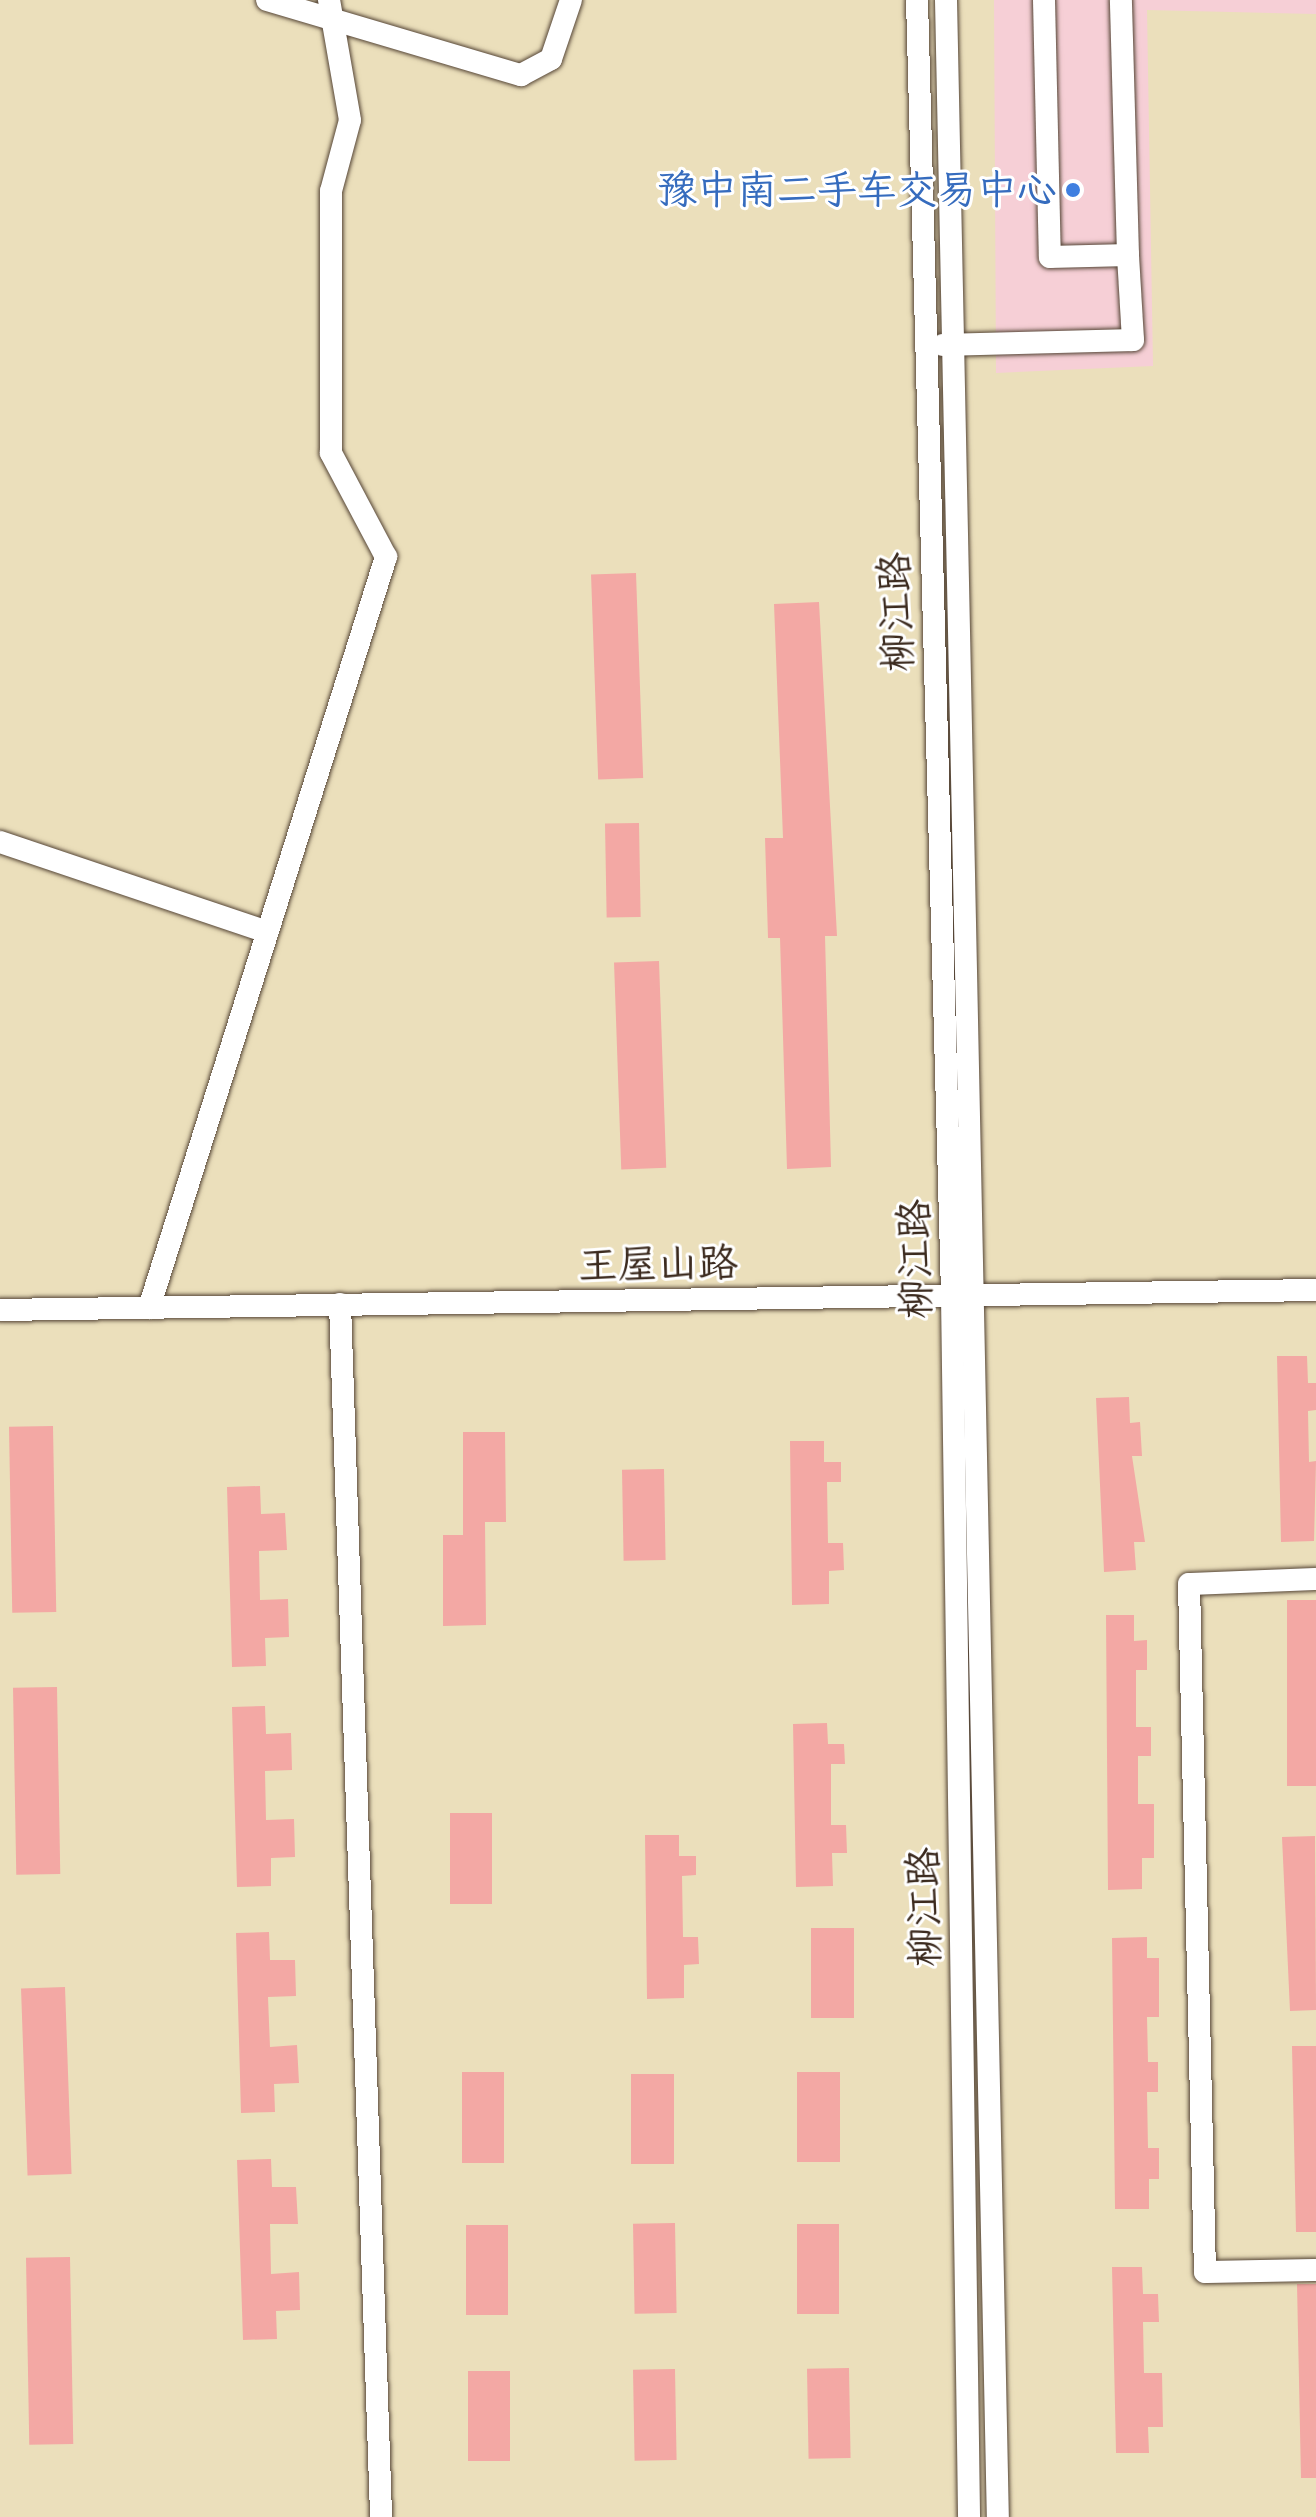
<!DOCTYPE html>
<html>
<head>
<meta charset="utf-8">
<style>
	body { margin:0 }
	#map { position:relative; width:1316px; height:2517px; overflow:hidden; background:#ebdfbb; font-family:Caveat,"LXGW WenKai TC",sans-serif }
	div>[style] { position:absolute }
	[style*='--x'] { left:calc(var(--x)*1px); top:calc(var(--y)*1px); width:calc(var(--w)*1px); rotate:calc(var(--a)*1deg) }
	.built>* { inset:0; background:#f6cfd6 }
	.building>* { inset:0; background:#f3a8a4; transform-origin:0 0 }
	.roads { filter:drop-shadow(0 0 2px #554536) drop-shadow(0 0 2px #554536) }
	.minor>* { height:22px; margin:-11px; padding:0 11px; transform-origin:11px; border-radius:11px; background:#fff }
	.dots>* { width:22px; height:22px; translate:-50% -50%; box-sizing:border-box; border:4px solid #fff; border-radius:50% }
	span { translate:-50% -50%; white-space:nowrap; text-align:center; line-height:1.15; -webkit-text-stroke:6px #fff; paint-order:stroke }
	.shop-label { font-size:40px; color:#366cbe }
	.right { translate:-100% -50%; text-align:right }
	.street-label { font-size:40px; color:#3b2a1e }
</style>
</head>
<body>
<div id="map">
	<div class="built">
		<div style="clip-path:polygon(994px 0,1316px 0,1316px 14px,1147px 10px,1153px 366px,996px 373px)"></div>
	</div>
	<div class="building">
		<div style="left:636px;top:573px;width:205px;height:45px;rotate:88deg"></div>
		<div style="clip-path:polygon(819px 602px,837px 936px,825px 936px,831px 1167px,787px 1169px,780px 938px,768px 938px,765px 838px,783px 838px,774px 604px)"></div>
		<div style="left:639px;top:823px;width:94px;height:34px;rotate:89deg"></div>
		<div style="left:659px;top:961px;width:207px;height:45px;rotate:88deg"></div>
		<div style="clip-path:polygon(1277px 1356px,1307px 1356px,1308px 1383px,1316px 1383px,1316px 1410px,1308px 1411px,1309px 1462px,1316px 1461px,1314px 1541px,1281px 1542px)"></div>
		<div style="clip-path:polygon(1129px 1397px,1130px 1423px,1140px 1422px,1142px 1456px,1132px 1456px,1145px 1542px,1134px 1542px,1136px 1570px,1104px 1572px,1096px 1398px)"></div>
		<div style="left:53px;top:1426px;width:186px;height:44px;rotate:89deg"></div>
		<div style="clip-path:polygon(463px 1432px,505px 1432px,506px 1522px,485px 1522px,486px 1625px,443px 1626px,443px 1535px,463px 1535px)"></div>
		<div style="clip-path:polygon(790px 1441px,824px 1441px,824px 1462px,841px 1462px,841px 1482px,827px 1482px,828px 1543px,843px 1543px,844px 1570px,829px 1571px,829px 1604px,792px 1605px)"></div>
		<div style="left:664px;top:1469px;width:91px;height:42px;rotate:89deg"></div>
		<div style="clip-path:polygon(260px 1486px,261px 1514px,285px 1513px,287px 1550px,259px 1551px,260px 1600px,288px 1599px,289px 1637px,265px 1638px,266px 1666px,232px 1667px,227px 1487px)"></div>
		<div style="left:1287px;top:1600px;width:29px;height:186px"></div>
		<div style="clip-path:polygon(1106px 1615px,1134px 1615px,1134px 1641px,1147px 1640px,1147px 1670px,1136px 1670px,1136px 1727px,1151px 1727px,1151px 1756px,1138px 1756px,1138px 1804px,1154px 1804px,1154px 1858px,1142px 1858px,1142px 1889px,1108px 1890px)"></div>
		<div style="left:57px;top:1687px;width:187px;height:44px;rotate:89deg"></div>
		<div style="clip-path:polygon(265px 1706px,266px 1734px,291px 1733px,292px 1770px,265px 1771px,266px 1820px,294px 1819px,295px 1857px,271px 1858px,271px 1886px,237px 1887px,232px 1707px)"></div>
		<div style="clip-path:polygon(827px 1723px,828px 1744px,844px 1744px,845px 1764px,831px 1764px,831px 1825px,846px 1825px,847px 1853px,832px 1853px,833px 1886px,796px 1887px,793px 1724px)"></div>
		<div style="left:450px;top:1813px;width:42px;height:91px"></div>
		<div style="clip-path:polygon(645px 1835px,679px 1835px,679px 1856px,696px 1856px,696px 1875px,682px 1876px,683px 1937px,698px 1937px,699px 1964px,684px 1965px,684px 1998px,647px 1999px)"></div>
		<div style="clip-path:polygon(1315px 1836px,1316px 2010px,1290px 2011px,1282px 1837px)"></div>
		<div style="left:854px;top:1928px;width:90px;height:43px;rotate:90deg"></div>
		<div style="clip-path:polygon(269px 1932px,270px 1960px,295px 1960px,296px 1996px,268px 1997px,270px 2047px,297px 2045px,299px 2083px,274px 2084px,275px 2112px,241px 2113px,236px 1933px)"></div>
		<div style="clip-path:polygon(1147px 1937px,1147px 1958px,1159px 1958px,1159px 2017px,1147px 2017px,1148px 2062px,1158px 2062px,1158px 2092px,1147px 2092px,1148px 2148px,1159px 2148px,1159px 2179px,1149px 2179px,1149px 2209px,1115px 2209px,1112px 1938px)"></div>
		<div style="left:65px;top:1987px;width:187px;height:44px;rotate:88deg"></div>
		<div style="clip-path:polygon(1292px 2046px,1316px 2046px,1316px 2232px,1296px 2232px)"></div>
		<div style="left:462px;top:2072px;width:42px;height:91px"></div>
		<div style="left:797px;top:2072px;width:43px;height:90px"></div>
		<div style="left:631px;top:2074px;width:43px;height:90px"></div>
		<div style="clip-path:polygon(271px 2159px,272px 2187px,296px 2187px,298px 2224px,270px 2224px,271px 2274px,299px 2272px,300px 2310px,276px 2311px,277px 2339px,243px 2340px,237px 2160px)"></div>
		<div style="left:675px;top:2223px;width:90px;height:42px;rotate:89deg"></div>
		<div style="left:797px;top:2224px;width:42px;height:90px"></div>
		<div style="left:466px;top:2225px;width:42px;height:90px"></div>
		<div style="left:70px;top:2257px;width:187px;height:44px;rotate:89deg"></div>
		<div style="clip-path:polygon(1112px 2267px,1142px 2267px,1143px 2294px,1158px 2294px,1159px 2322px,1143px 2322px,1144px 2373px,1162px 2373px,1163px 2427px,1148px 2427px,1149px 2453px,1116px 2453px)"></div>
		<div style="clip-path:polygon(1297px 2284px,1316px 2284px,1316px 2478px,1301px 2478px)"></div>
		<div style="left:849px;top:2368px;width:90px;height:42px;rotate:89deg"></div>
		<div style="left:675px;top:2369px;width:91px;height:42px;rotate:89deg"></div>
		<div style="left:468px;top:2371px;width:42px;height:90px"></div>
	</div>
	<div class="roads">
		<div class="minor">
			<div style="--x:267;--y:0;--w:265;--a:16.5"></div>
			<div style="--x:521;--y:75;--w:34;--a:-28"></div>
			<div style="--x:551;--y:59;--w:62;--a:-71.3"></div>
			<div style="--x:917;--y:0;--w:1296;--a:88.45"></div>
			<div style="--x:952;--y:1296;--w:1221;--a:89.2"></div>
			<div style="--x:946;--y:0;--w:2518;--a:88.82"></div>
			<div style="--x:1044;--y:0;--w:257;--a:88.7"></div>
			<div style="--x:1050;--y:257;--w:78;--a:-1.5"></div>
			<div style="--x:1128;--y:255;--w:255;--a:-91.6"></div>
			<div style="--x:943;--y:345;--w:190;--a:-1.5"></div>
			<div style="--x:1133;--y:340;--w:85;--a:-93.4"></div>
			<div style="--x:0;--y:842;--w:282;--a:18.6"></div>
			<div style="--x:340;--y:1304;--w:1214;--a:88.06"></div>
			<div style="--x:149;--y:1308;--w:788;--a:-72.49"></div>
			<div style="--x:386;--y:557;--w:118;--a:-117.9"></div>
			<div style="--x:331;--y:453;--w:262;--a:-90"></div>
			<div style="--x:331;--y:191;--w:73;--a:-75"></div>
			<div style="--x:350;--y:120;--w:122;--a:-99.9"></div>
			<div style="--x:0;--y:1310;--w:1316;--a:-0.87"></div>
			<div style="--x:1316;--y:1579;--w:127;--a:177.7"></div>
			<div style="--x:1189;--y:1584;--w:688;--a:88.67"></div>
			<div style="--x:1205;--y:2272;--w:111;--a:-1"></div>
		</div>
	</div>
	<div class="dots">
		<div style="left:1073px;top:190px;background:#3f7fe0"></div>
	</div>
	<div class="shop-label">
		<span class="right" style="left:1057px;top:190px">豫中南二手车交易中心</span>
	</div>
	<div class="street-label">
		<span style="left:896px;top:612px;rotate:-92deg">柳江路</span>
		<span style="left:915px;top:1259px;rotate:-91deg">柳江路</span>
		<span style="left:658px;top:1264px;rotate:-1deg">王屋山路</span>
		<span style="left:924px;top:1907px;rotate:-91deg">柳江路</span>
	</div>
</div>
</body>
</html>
